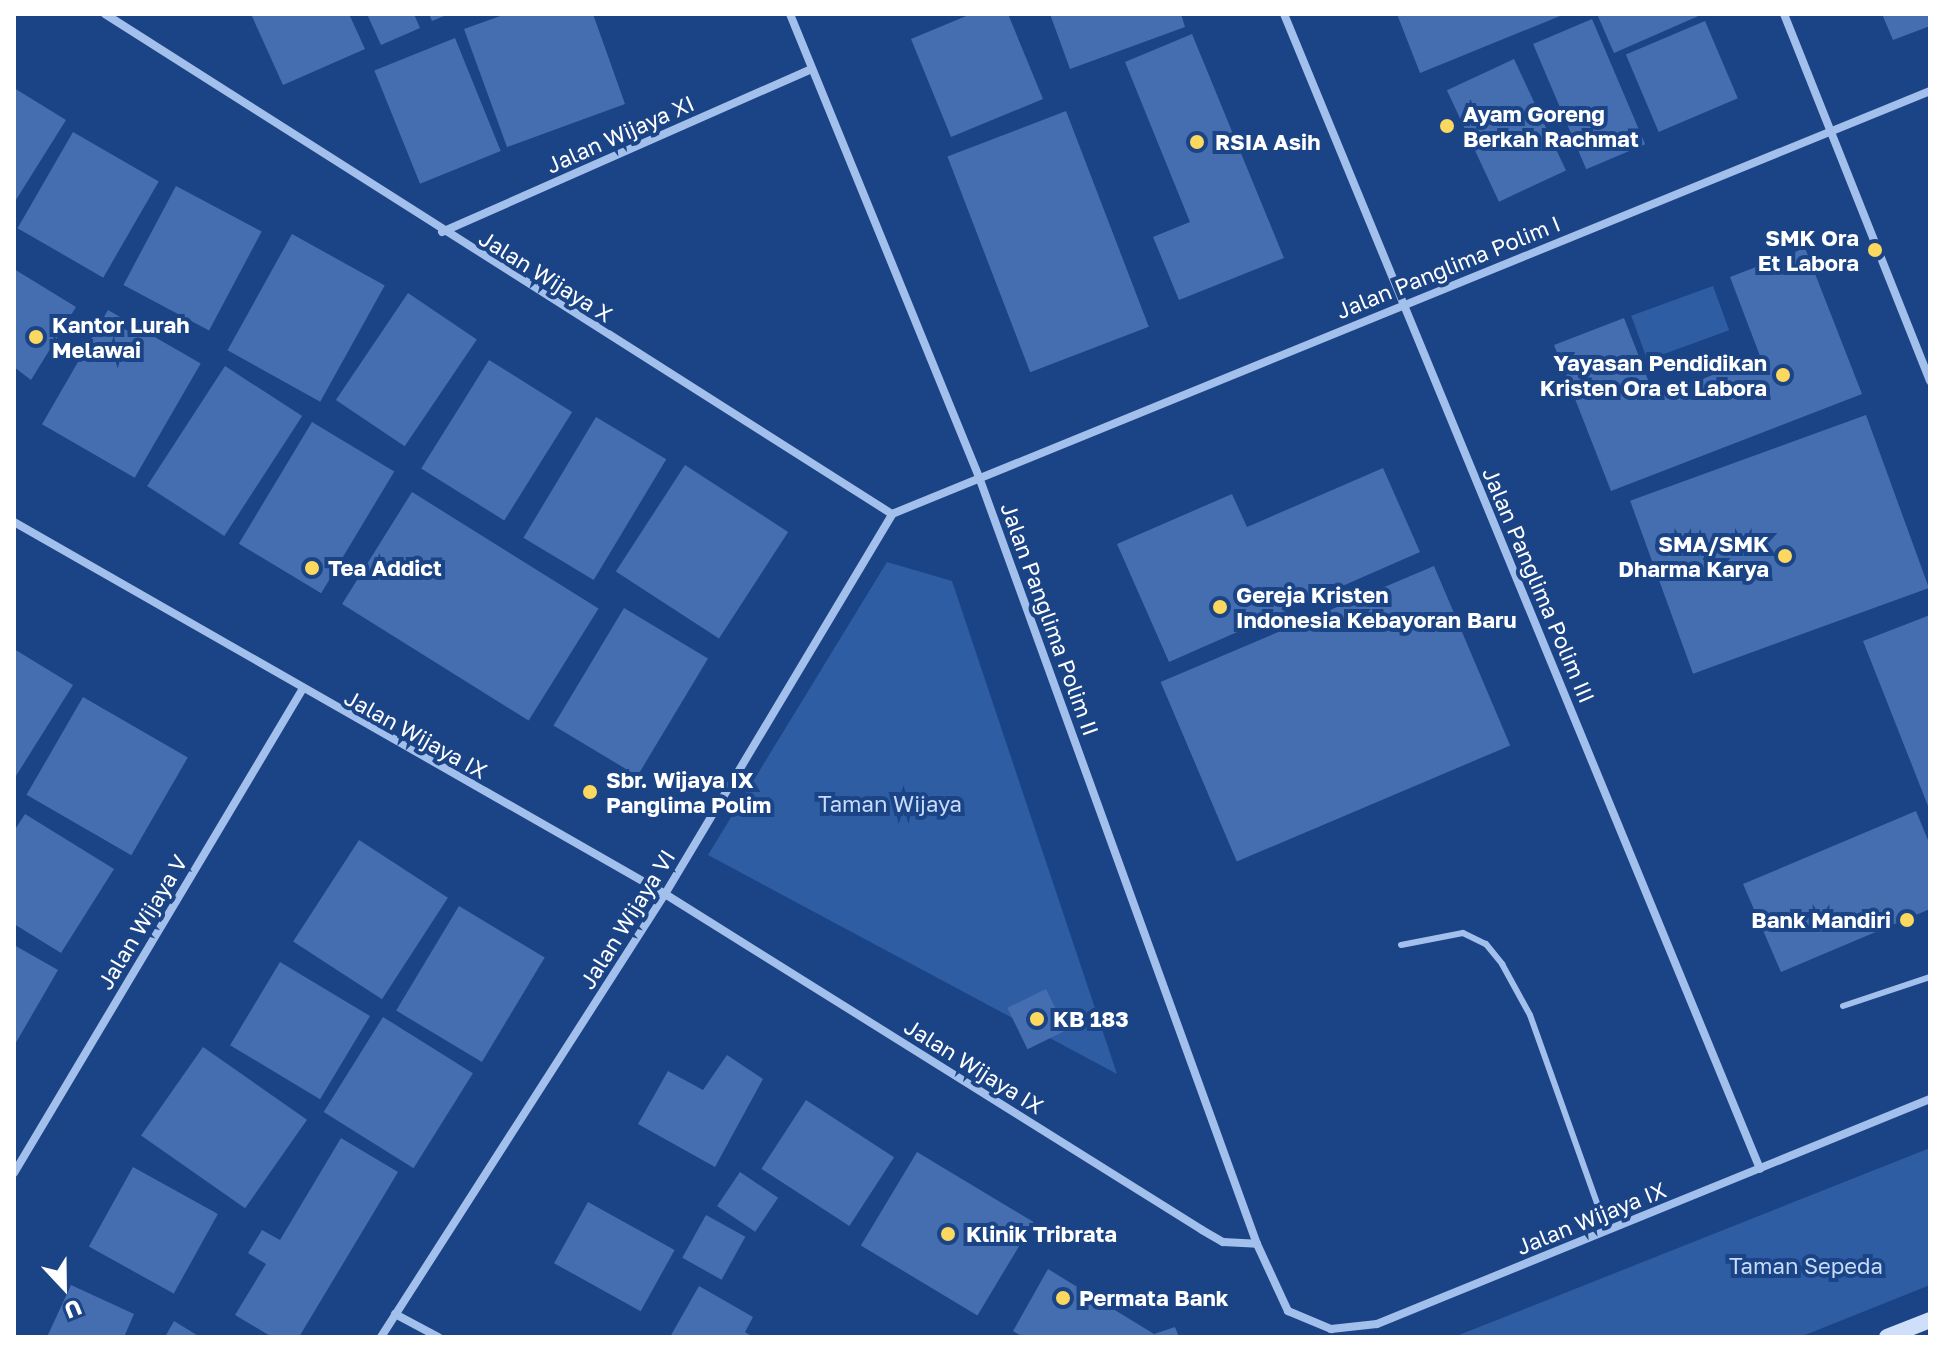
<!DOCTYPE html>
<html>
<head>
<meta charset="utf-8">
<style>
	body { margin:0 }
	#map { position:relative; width:1944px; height:1351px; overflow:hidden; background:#1b4486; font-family:"Golos Text",sans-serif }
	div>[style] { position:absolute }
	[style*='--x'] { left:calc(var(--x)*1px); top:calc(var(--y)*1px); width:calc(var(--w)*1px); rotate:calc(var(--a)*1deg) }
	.green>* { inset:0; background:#2e5da4; transform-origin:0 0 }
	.building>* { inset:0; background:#446eb0; transform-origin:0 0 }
	.lane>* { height:6px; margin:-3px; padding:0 3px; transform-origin:3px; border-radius:3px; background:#a3c0ec }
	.street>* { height:8px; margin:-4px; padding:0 4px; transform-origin:4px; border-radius:4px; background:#a3c0ec }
	.secondary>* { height:16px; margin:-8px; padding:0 8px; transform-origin:8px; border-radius:8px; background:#cfdff9 }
	.dots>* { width:22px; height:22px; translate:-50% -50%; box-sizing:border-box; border:4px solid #1b4486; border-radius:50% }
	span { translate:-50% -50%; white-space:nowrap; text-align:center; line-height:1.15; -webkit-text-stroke:8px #1b4486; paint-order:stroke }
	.poi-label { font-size:22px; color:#fff; font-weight:700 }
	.left { translate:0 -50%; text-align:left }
	.right { translate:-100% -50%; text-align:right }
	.street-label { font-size:22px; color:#fff }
	.park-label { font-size:22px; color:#c8dbf9 }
	.frame { position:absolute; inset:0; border:16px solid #fff; pointer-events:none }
	.north { position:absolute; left:24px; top:1247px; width:80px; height:80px; -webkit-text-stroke:6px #1b4486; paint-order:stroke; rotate:158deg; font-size:22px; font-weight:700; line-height:32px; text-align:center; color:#fff }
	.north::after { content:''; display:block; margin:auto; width:28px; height:36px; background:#fff; clip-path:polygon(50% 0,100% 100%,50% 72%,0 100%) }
</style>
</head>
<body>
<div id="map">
	<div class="green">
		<div style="left:1713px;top:286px;width:47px;height:87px;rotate:70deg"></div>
		<div style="clip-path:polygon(887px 562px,952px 581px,1117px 1074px,708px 855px)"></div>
		<div style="clip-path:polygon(1930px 1148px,1930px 1285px,1800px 1337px,1454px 1337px)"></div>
	</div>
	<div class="building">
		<div style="clip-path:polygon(251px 14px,349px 14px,365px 49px,283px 85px)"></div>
		<div style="clip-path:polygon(367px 14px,414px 14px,420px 28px,381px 45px)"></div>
		<div style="clip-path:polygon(429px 14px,449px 14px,432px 21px)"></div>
		<div style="clip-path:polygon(506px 14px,593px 14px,625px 104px,507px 147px,464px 29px)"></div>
		<div style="clip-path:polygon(971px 14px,1008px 14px,1043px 99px,951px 137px,911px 39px)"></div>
		<div style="clip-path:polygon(1050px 14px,1181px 14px,1185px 27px,1070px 69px)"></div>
		<div style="clip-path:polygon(1397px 14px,1565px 14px,1420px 73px)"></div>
		<div style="clip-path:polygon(1597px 14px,1703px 14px,1614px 53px)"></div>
		<div style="clip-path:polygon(1882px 14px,1930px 14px,1930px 26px,1893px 40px)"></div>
		<div style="left:1592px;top:19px;width:136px;height:64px;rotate:67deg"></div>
		<div style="left:1705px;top:21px;width:84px;height:86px;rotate:67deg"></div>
		<div style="clip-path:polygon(1192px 34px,1284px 258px,1179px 300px,1153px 237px,1190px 222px,1125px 62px)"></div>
		<div style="left:455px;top:38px;width:122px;height:87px;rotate:68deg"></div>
		<div style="left:1514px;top:59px;width:123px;height:74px;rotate:65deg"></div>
		<div style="clip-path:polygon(14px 88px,66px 120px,14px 203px)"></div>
		<div style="left:1066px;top:111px;width:231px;height:127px;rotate:69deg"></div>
		<div style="left:73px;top:132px;width:99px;height:111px;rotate:30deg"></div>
		<div style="left:176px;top:186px;width:97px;height:112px;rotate:28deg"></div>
		<div style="left:292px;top:234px;width:106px;height:133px;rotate:29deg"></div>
		<div style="clip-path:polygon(1805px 248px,1862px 394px,1611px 491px,1554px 345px,1624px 318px,1655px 398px,1760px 356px,1730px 277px)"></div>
		<div style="clip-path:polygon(14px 269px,76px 307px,31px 380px,14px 367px)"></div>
		<div style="left:408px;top:293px;width:83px;height:129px;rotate:34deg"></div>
		<div style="left:108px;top:310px;width:107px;height:132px;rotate:30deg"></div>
		<div style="left:489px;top:360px;width:98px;height:128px;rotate:32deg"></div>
		<div style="left:225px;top:366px;width:92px;height:143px;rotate:33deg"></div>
		<div style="left:1866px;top:415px;width:184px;height:251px;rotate:70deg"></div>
		<div style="left:596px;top:417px;width:82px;height:141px;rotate:31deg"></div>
		<div style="left:312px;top:422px;width:96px;height:142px;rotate:31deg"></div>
		<div style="left:685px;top:465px;width:123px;height:127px;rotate:33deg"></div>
		<div style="clip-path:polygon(1383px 468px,1420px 552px,1169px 662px,1117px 544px,1232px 494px,1247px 527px)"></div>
		<div style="left:412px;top:492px;width:220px;height:132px;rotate:32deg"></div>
		<div style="left:1434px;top:566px;width:195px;height:297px;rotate:67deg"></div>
		<div style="left:624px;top:608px;width:98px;height:137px;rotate:31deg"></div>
		<div style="clip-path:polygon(1930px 615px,1930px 811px,1863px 641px)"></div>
		<div style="clip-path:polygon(14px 649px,73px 685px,14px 779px)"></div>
		<div style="left:83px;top:697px;width:121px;height:113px;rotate:30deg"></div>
		<div style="clip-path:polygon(1916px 811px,1930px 845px,1930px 909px,1781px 972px,1743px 884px)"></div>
		<div style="clip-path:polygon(25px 814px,114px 869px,61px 953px,14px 924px,14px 831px)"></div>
		<div style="left:359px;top:840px;width:106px;height:121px;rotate:33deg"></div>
		<div style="left:459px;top:906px;width:100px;height:122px;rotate:31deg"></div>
		<div style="clip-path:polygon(14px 945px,58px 970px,14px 1046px)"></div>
		<div style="left:280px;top:962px;width:105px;height:97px;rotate:31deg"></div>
		<div style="left:1046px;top:989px;width:46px;height:43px;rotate:64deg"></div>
		<div style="left:383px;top:1017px;width:106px;height:112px;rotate:32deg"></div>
		<div style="left:203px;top:1047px;width:127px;height:108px;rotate:35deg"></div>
		<div style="clip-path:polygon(727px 1055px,763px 1079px,715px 1167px,638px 1124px,668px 1071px,703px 1090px)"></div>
		<div style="left:806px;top:1100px;width:105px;height:82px;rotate:33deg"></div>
		<div style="clip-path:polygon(341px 1138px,398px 1172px,299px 1337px,272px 1337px,235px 1315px,266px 1264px,248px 1253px,262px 1230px,280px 1240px)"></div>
		<div style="left:917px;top:1152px;width:136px;height:109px;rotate:31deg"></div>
		<div style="left:133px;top:1167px;width:97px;height:91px;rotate:29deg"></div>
		<div style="left:740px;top:1172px;width:46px;height:41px;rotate:34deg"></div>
		<div style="left:588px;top:1202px;width:99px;height:70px;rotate:29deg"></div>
		<div style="left:706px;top:1215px;width:45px;height:49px;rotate:29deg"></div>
		<div style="clip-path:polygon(1048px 1269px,1154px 1334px,1175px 1327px,1179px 1337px,1023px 1337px,1013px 1331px)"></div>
		<div style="clip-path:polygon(71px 1285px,134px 1314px,124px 1337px,47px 1337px)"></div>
		<div style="clip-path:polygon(699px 1286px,753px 1317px,745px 1332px,753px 1337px,670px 1337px)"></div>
		<div style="clip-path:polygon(174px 1321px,200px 1337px,165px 1337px)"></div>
	</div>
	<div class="lane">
		<div style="--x:1401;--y:945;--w:63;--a:-11"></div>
		<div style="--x:1463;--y:933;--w:25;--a:26"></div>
		<div style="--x:1486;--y:944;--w:26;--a:51"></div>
		<div style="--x:1502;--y:964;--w:58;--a:61.2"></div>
		<div style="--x:1530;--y:1015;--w:229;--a:70.4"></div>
		<div style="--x:1843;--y:1006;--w:92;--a:-18.4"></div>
	</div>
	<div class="street">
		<div style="--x:105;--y:14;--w:932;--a:32.43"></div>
		<div style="--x:892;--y:514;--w:1121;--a:-22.17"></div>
		<div style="--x:790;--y:14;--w:500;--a:67.79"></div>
		<div style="--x:979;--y:477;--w:816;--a:70.08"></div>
		<div style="--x:1257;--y:1244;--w:74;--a:65.2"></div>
		<div style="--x:1288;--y:1311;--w:47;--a:22.7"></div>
		<div style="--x:1331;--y:1329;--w:46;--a:-6.2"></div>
		<div style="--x:1377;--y:1324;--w:597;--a:-22.14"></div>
		<div style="--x:1284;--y:14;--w:1249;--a:67.6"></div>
		<div style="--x:1784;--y:14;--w:395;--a:68.3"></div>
		<div style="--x:442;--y:232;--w:404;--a:-23.8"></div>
		<div style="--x:14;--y:522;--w:750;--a:29.74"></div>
		<div style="--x:665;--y:894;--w:633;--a:32.03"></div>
		<div style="--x:1202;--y:1230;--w:24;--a:30"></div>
		<div style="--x:1223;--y:1242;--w:34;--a:3"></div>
		<div style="--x:14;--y:1173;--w:562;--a:-59.19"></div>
		<div style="--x:395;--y:1314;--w:49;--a:28.1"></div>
		<div style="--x:381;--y:1337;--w:526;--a:-57.34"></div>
		<div style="--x:665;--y:894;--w:443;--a:-59.1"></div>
	</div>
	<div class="secondary">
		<div style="--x:1887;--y:1337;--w:46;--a:-21.6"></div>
	</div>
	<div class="dots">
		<div style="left:1447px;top:126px;background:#fdd85f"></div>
		<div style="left:1197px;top:142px;background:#fdd85f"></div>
		<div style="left:1875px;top:250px;background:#fdd85f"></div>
		<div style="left:36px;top:337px;background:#fdd85f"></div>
		<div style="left:1783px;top:375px;background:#fdd85f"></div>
		<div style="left:1785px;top:556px;background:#fdd85f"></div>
		<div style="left:312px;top:568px;background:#fdd85f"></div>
		<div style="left:1220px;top:607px;background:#fdd85f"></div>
		<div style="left:590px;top:792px;background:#fdd85f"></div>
		<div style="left:1907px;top:920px;background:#fdd85f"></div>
		<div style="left:1037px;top:1019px;background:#fdd85f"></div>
		<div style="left:948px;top:1234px;background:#fdd85f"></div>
		<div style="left:1063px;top:1298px;background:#fdd85f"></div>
	</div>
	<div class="poi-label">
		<span class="left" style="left:1463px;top:126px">Ayam Goreng<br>Berkah Rachmat</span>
		<span class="left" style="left:1215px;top:142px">RSIA Asih</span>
		<span class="right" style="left:1859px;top:250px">SMK Ora<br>Et Labora</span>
		<span class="left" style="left:52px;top:337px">Kantor Lurah<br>Melawai</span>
		<span class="right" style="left:1767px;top:375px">Yayasan Pendidikan<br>Kristen Ora et Labora</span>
		<span class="right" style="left:1769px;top:556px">SMA/SMK<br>Dharma Karya</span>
		<span class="left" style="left:328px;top:568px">Tea Addict</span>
		<span class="left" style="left:1236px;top:607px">Gereja Kristen<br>Indonesia Kebayoran Baru</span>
		<span class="left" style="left:606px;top:792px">Sbr. Wijaya IX<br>Panglima Polim</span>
		<span class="right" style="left:1891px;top:920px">Bank Mandiri</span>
		<span class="left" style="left:1053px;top:1019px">KB 183</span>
		<span class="left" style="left:966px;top:1234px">Klinik Tribrata</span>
		<span class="left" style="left:1079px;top:1298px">Permata Bank</span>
	</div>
	<div class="street-label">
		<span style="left:620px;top:134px;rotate:-24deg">Jalan Wijaya XI</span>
		<span style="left:1448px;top:267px;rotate:-22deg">Jalan Panglima Polim I</span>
		<span style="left:546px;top:276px;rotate:32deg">Jalan Wijaya X</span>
		<span style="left:1539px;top:585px;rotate:67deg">Jalan Panglima Polim III</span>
		<span style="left:1050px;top:619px;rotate:70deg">Jalan Panglima Polim II</span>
		<span style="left:416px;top:734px;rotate:29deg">Jalan Wijaya IX</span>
		<span style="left:627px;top:919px;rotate:-58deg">Jalan Wijaya VI</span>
		<span style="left:142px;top:922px;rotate:-59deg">Jalan Wijaya V</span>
		<span style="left:974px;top:1066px;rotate:32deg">Jalan Wijaya IX</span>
		<span style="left:1591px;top:1218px;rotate:-22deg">Jalan Wijaya IX</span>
	</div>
	<div class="park-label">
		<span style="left:890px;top:804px">Taman Wijaya</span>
		<span style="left:1806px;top:1266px">Taman Sepeda</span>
	</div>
	<div class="frame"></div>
	<div class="north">U</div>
</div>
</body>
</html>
